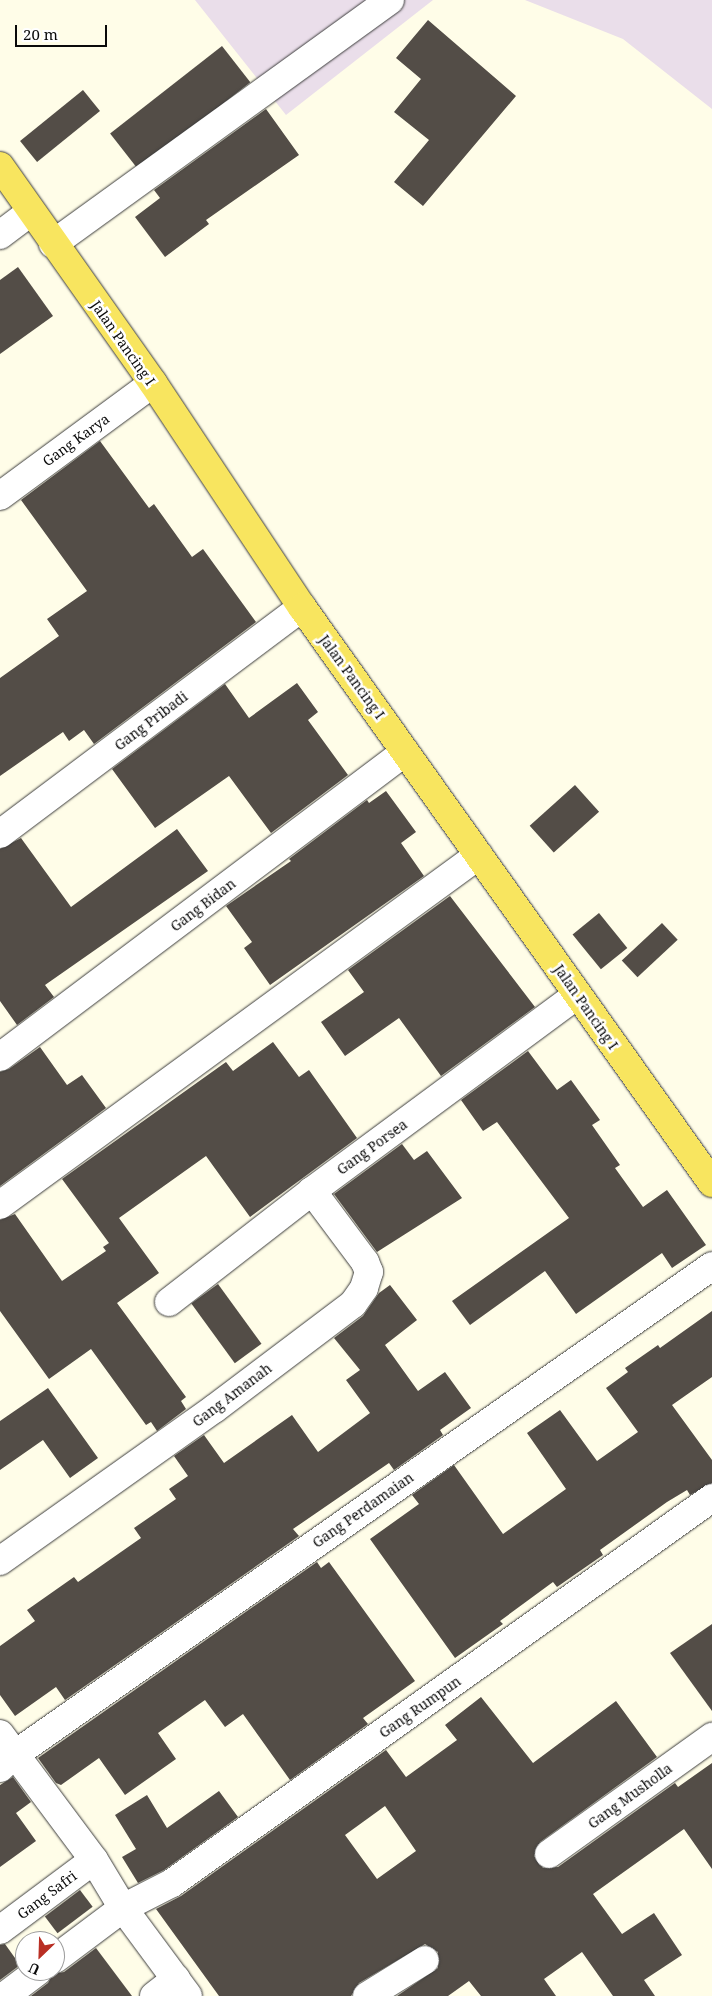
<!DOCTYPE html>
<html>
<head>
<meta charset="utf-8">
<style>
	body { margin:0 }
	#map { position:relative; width:712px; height:1996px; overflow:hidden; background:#fffde8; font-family:"Noto Serif",serif }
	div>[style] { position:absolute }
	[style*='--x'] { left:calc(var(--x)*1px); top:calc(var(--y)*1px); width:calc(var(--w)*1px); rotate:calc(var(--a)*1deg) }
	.industrial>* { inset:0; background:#eadeea }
	.building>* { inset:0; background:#534d47; transform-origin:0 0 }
	.roads { filter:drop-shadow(0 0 1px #3d3d3d) drop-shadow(0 0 1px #3d3d3d) }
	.minor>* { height:28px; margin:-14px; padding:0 14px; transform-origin:14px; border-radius:14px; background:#fff }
	.major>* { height:28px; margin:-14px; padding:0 14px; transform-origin:14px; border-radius:14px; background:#f8e55f }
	span { translate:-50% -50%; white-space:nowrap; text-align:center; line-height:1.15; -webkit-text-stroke:5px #fff; paint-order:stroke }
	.street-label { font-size:14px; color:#0a0a0a }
	.north { position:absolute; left:15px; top:1931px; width:50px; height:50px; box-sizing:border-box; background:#fff; border:1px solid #9d9d9d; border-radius:50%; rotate:204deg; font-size:14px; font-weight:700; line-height:20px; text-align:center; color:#0a0a0a }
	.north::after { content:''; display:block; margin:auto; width:18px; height:22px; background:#b92f24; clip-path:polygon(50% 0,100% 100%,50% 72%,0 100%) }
	.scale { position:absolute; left:15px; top:25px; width:92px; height:22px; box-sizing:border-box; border:2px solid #0a0a0a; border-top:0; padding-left:6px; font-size:15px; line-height:18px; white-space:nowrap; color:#0a0a0a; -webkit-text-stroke:4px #fff; paint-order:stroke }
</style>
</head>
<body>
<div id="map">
	<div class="industrial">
		<div style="clip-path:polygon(195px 0,433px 0,286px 115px)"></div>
		<div style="clip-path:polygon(525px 0,712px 0,712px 109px,623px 39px)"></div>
	</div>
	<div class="building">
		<div style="clip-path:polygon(428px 20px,516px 96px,423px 206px,394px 182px,429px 140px,394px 112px,421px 79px,396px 58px)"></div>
		<div style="left:222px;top:46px;width:46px;height:142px;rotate:52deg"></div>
		<div style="left:83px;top:90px;width:27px;height:81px;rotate:51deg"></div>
		<div style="clip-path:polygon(266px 109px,299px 155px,206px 220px,209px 224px,165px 257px,135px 217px,160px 198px,154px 190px)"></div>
		<div style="clip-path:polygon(18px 267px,53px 316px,0 354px,0 280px)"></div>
		<div style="clip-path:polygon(100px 441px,149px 508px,154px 504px,192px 557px,203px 549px,256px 622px,94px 744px,84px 730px,69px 741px,63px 732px,0 776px,0 678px,59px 636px,47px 619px,87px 591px,21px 500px)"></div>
		<div style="clip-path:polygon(297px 683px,318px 712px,308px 720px,348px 775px,271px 833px,229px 776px,155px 828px,112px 769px,225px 684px,249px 718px)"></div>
		<div style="left:575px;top:785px;width:36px;height:61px;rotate:48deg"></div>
		<div style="clip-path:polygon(386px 791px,416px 832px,401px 843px,424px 876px,270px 985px,244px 948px,252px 942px,226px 906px,291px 861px,289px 859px,367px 800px,369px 803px)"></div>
		<div style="clip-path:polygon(177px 829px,208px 871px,45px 985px,54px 997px,17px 1025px,0 1001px,0 849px,21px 838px,71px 907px)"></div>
		<div style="clip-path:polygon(450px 896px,535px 1007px,441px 1076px,399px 1018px,345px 1056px,321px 1022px,364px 992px,348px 970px)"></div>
		<div style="left:599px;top:913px;width:45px;height:34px;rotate:51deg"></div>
		<div style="left:662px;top:923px;width:23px;height:55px;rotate:47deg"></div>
		<div style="clip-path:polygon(273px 1042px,299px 1077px,309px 1070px,357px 1138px,250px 1217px,206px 1156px,119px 1218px,159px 1273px,117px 1303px,186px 1397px,181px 1401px,186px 1409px,157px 1431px,151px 1422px,146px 1425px,91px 1349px,49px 1379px,0 1311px,0 1220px,15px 1214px,62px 1281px,106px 1251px,103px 1247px,109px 1243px,62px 1179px,226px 1062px,233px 1071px)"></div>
		<div style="clip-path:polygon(40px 1047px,67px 1085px,82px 1075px,106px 1108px,0 1186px,0 1072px,9px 1069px)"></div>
		<div style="clip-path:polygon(528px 1051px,557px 1090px,571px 1080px,600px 1120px,592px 1125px,620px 1165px,615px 1168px,643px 1207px,667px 1190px,706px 1245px,672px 1268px,662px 1253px,576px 1314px,545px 1271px,470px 1325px,452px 1301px,569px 1218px,497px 1122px,483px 1131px,461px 1100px)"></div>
		<div style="clip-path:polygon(402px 1144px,414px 1160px,427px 1151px,462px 1198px,377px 1252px,334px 1194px)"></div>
		<div style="left:218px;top:1284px;width:74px;height:33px;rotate:54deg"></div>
		<div style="clip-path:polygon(390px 1285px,417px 1320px,385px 1345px,418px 1391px,445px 1372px,471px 1408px,440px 1430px,443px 1435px,394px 1470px,389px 1463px,293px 1529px,299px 1536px,65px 1700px,56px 1687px,15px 1716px,0 1695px,0 1646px,35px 1621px,27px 1610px,74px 1577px,78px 1582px,141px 1538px,134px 1528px,176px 1499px,169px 1489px,188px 1476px,174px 1456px,204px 1435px,224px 1463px,292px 1415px,318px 1452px,370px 1413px,346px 1380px,360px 1370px,334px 1338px,363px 1316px,379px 1293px)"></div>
		<div style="clip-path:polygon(712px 1311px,712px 1377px,672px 1405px,712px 1460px,712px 1483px,690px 1495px,687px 1490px,667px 1502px,600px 1550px,603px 1555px,557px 1587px,553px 1582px,500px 1621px,503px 1624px,455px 1658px,370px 1539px,419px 1504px,412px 1495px,454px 1465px,503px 1534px,566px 1489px,527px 1433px,560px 1410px,597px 1461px,638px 1432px,606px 1388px,628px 1372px,625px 1368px,658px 1345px,660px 1348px)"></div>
		<div style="clip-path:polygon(48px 1388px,98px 1458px,70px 1478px,43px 1440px,0 1470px,0 1421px)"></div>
		<div style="clip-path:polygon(317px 1562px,321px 1568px,329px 1562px,415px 1681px,363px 1718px,368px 1724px,290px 1780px,243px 1714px,225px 1727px,205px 1700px,158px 1733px,176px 1759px,125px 1795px,99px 1758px,61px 1785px,56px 1783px,38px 1758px)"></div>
		<div style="clip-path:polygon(712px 1624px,712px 1711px,670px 1653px)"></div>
		<div style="clip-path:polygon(evenodd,481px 1697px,533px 1763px,616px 1701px,657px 1757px,540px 1842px,534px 1856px,543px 1868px,558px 1867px,675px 1783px,678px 1787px,712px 1763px,712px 1869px,684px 1829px,593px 1894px,622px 1934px,654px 1913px,682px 1955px,644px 1980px,655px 1996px,613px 1996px,582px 1952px,544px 1979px,556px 1996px,481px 1996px,469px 1981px,448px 1996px,397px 1996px,438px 1968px,438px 1952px,425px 1944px,359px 1983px,351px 1996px,219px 1996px,156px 1909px,181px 1896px,386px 1750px,406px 1777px,457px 1740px,445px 1725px,481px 1697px,385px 1806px,416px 1851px,377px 1879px,345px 1835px,385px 1806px)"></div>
		<div style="clip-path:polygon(13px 1777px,31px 1802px,16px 1813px,36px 1841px,0 1867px,0 1785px)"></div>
		<div style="clip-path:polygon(219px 1791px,238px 1817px,164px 1870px,138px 1883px,122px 1857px,136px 1849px,115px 1815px,147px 1795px,167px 1828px)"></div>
		<div style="left:80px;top:1890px;width:21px;height:44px;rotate:53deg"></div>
		<div style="clip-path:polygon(5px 1944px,20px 1965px,0 1980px,0 1945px)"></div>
		<div style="clip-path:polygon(96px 1948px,132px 1996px,31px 1996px,48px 1983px,53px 1974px,64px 1972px)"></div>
	</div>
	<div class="roads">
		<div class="minor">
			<div style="--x:0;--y:235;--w:39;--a:-37"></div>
			<div style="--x:53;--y:244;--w:416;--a:-35.9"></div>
			<div style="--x:0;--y:496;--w:190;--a:-36.4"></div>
			<div style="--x:0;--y:834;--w:378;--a:-36.9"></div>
			<div style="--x:0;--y:1057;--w:507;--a:-36.98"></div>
			<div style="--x:0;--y:1205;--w:593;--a:-36.16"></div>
			<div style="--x:169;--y:1302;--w:181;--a:-37.8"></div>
			<div style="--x:312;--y:1191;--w:330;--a:-36.5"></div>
			<div style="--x:0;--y:1561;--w:262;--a:-35.4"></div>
			<div style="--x:214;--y:1409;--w:174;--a:-37.1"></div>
			<div style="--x:353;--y:1304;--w:19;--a:-55"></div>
			<div style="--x:364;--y:1288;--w:17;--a:-73"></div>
			<div style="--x:369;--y:1272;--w:11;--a:-112"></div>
			<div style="--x:365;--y:1262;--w:89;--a:-126.7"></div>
			<div style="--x:0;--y:1734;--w:157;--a:53.3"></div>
			<div style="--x:94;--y:1860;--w:56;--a:58.9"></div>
			<div style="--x:123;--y:1908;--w:109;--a:53.5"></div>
			<div style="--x:0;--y:1768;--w:19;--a:-43"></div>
			<div style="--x:14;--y:1755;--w:852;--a:-35.01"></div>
			<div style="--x:549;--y:1854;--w:201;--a:-35.7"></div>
			<div style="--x:0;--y:1930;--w:117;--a:-36.7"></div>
			<div style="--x:55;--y:1959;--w:85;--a:-36.9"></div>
			<div style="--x:123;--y:1908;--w:55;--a:-27"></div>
			<div style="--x:172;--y:1883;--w:663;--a:-35.49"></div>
			<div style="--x:5;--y:1996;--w:41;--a:-37.1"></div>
			<div style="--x:154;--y:1996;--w:28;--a:-38"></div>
			<div style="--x:367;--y:1996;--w:68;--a:-31.8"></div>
		</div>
		<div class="major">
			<div style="--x:0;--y:166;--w:266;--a:54.8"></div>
			<div style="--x:153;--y:383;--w:269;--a:56.4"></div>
			<div style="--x:302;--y:607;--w:707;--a:54.56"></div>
		</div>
	</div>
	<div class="street-label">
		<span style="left:123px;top:343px;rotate:55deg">Jalan Pancing I</span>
		<span style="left:76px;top:440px;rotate:-36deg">Gang Karya</span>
		<span style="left:352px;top:677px;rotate:54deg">Jalan Pancing I</span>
		<span style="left:151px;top:721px;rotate:-37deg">Gang Pribadi</span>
		<span style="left:203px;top:905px;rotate:-37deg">Gang Bidan</span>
		<span style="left:586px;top:1007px;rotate:55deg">Jalan Pancing I</span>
		<span style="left:372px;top:1147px;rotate:-36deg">Gang Porsea</span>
		<span style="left:232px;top:1395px;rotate:-37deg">Gang Amanah</span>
		<span style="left:363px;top:1510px;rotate:-35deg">Gang Perdamaian</span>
		<span style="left:420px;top:1707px;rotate:-35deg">Gang Rumpun</span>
		<span style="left:630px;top:1796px;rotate:-36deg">Gang Musholla</span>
		<span style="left:47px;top:1895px;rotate:-37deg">Gang Safri</span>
	</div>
	<div class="north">U</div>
	<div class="scale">20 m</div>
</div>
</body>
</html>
